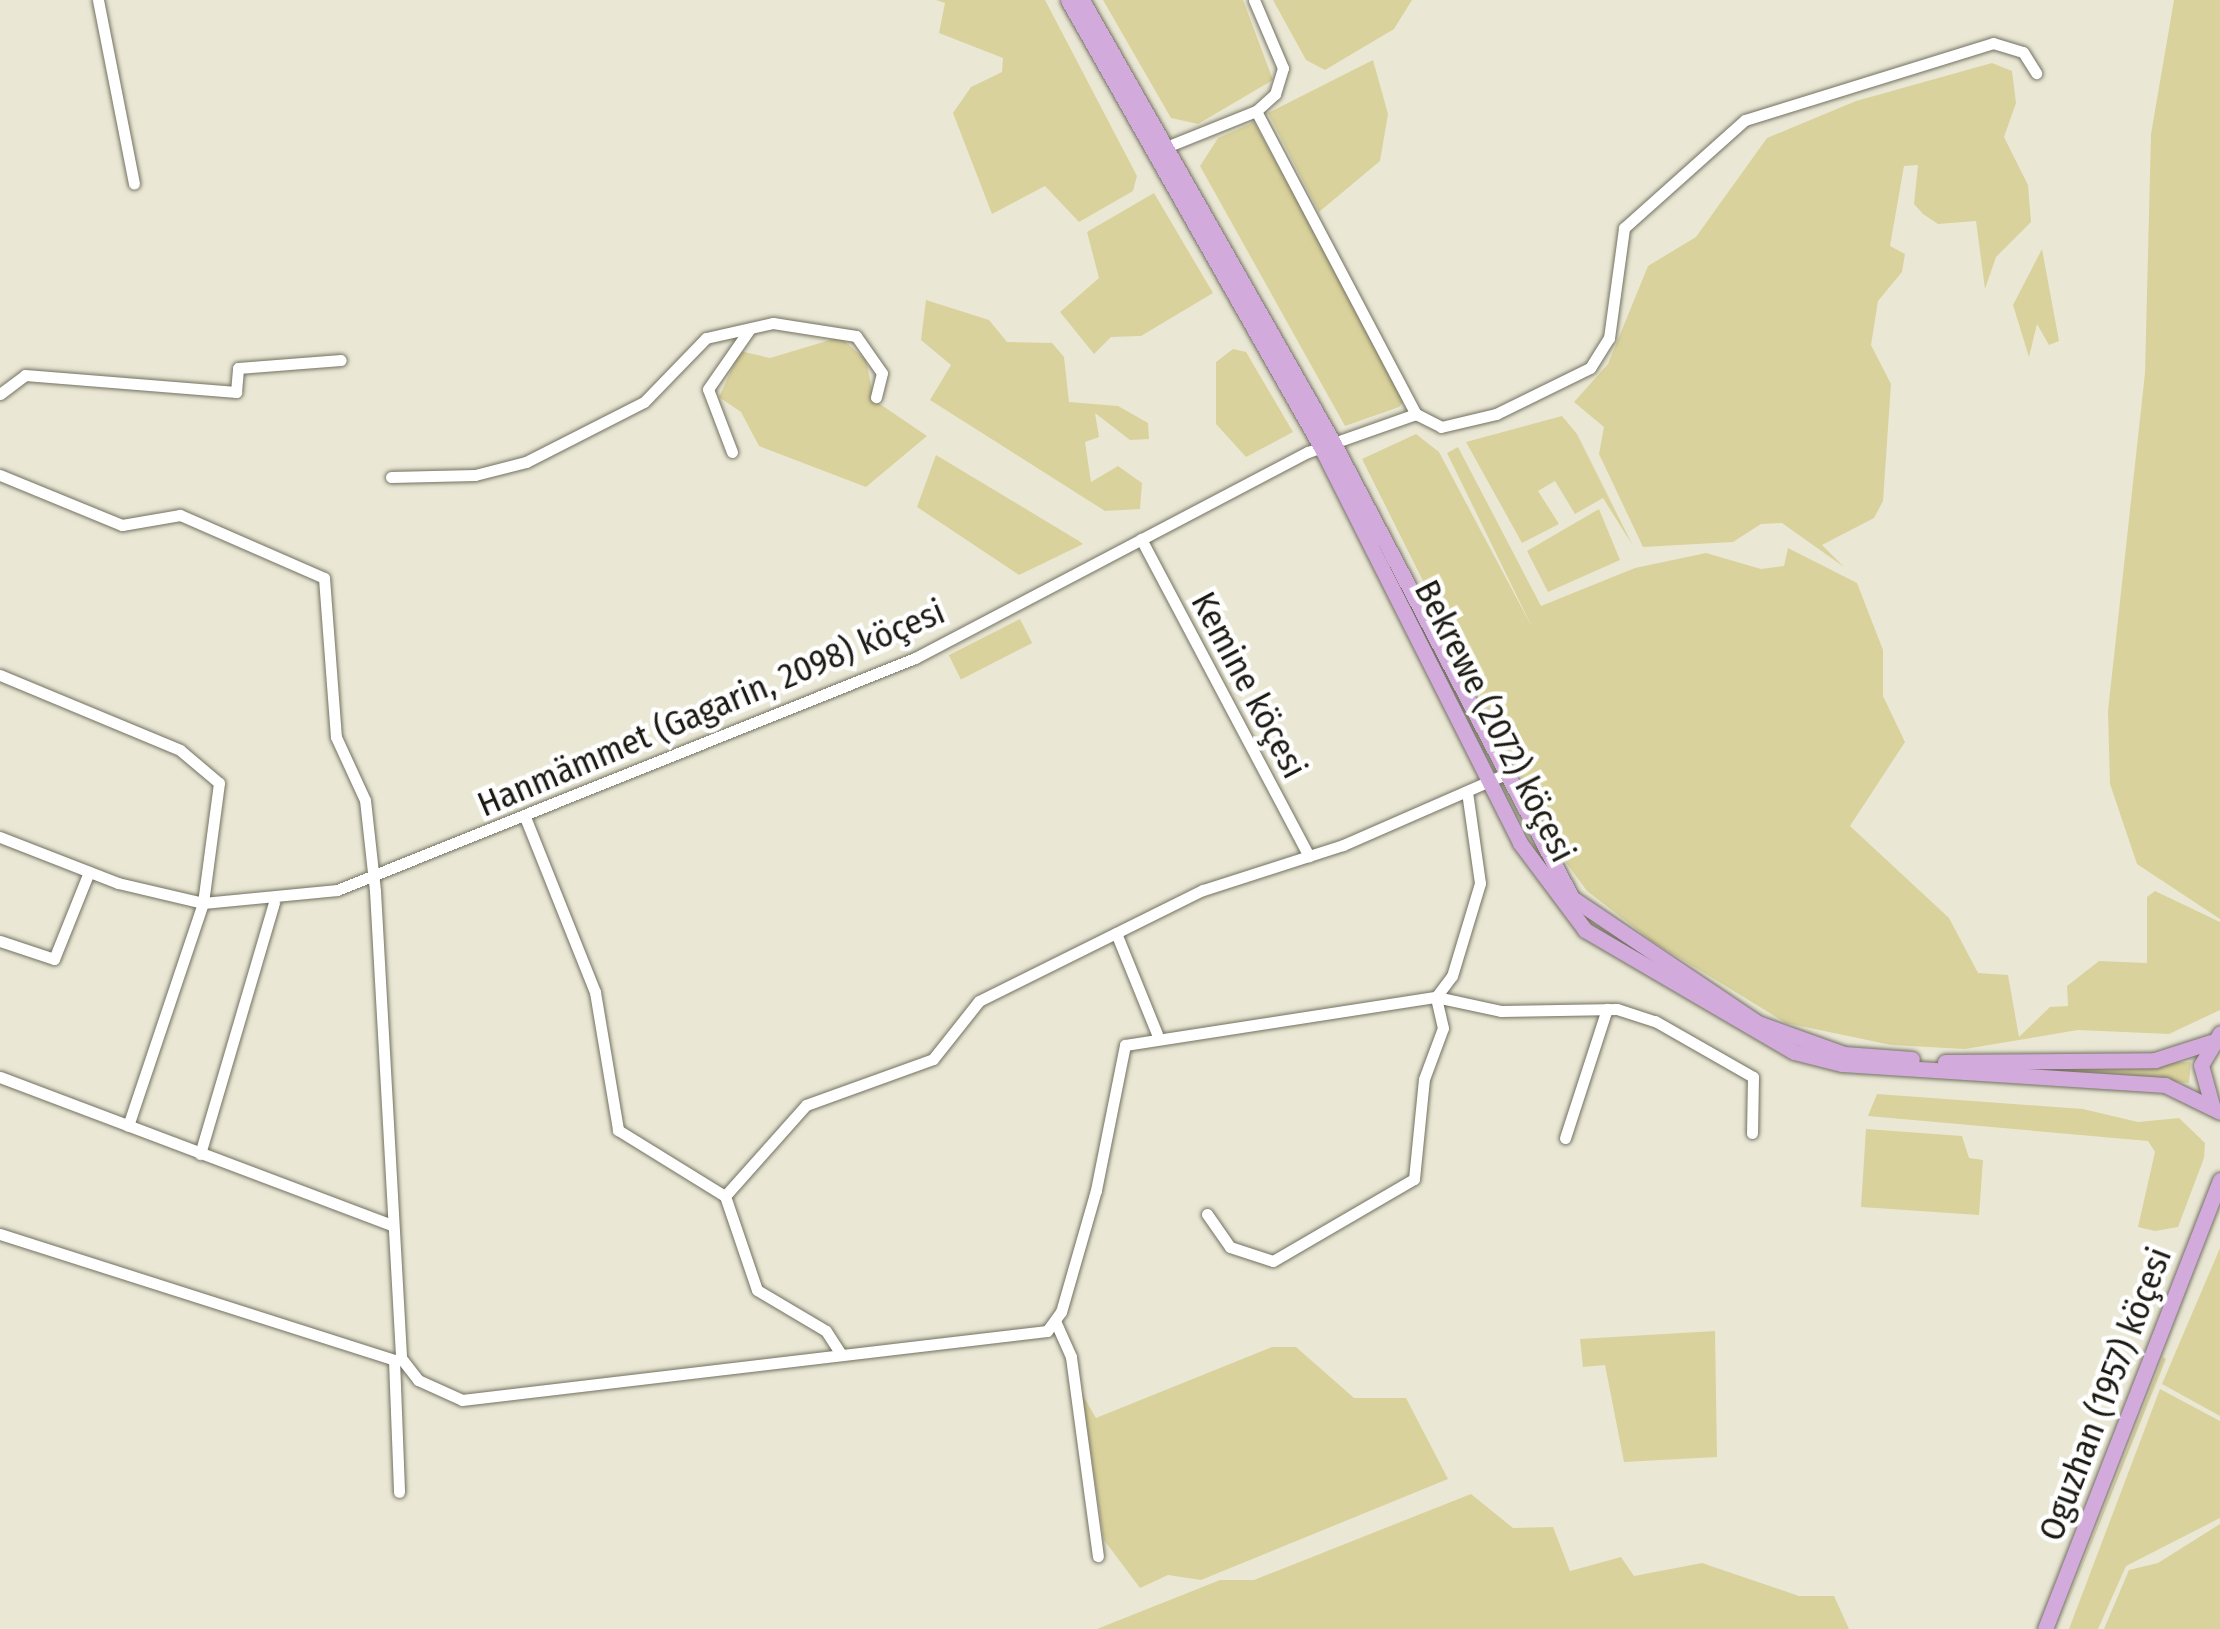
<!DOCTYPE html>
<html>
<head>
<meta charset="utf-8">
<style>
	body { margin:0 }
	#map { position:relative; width:2220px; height:1629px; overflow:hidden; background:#eae8d5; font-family:"Fira Sans Condensed",sans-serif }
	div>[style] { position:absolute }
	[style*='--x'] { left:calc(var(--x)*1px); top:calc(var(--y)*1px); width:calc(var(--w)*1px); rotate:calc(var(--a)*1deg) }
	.green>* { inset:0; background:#dad29c; transform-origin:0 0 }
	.roads { filter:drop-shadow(0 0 2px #737161) drop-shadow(0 0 2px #737161) }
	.minor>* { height:11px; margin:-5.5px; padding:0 5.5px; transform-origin:5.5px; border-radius:5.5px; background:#fff }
	.major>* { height:15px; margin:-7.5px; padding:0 7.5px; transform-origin:7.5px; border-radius:7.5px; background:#d2aadb }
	span { translate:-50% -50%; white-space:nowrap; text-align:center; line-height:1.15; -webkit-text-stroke:9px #fff; paint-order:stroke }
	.street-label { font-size:35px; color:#1b1a13 }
</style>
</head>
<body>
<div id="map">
	<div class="green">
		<div style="clip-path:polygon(936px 0,1045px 0,1137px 176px,1133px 191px,1079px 222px,1045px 186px,992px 214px,953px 113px,971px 87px,1002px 72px,1003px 58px,939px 33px,945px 3px)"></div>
		<div style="clip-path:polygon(1103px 0,1243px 0,1273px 80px,1198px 124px,1171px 118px)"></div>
		<div style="clip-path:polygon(1273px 0,1412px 0,1394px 29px,1325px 70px,1306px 60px)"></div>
		<div style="clip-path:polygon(2174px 0,2220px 0,2220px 919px,2137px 864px,2110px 784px,2108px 711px,2145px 373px,2151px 134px)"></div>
		<div style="clip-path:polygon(1373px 60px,1388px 114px,1380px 161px,1319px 212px,1268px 113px)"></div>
		<div style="clip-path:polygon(1992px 63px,2012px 71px,2016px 103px,2004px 137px,2028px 185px,2031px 222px,1996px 257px,1985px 289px,1976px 221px,1938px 224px,1923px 214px,1914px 204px,1918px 165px,1904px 166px,1890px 246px,1905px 254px,1902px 272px,1878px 301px,1871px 345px,1891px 384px,1883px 501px,1874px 518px,1822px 545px,1844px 567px,1782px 523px,1761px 524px,1733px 542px,1643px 547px,1599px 454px,1604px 427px,1574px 402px,1608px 364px,1648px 266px,1696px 237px,1767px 138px,1856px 101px)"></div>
		<div style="clip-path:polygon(1254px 122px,1406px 399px,1399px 407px,1345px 426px,1200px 166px,1218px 138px)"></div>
		<div style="clip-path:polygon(1154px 193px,1213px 293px,1141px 336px,1111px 337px,1094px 354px,1060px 312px,1099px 278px,1087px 232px)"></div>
		<div style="clip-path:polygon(2042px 249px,2059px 341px,2049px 345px,2037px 324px,2029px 357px,2013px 305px)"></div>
		<div style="clip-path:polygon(926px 300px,989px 320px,1007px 342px,1052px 343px,1064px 357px,1069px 402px,1118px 406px,1148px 423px,1149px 439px,1130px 440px,1095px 413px,1099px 437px,1085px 442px,1091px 482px,1118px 466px,1142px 483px,1140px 509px,1105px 511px,930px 400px,951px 365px,921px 340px)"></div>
		<div style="clip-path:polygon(840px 337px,866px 360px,874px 400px,927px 436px,866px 487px,759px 446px,741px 412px,719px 397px,740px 351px,770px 358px)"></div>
		<div style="clip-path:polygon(1233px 349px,1246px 352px,1293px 432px,1246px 457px,1216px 424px,1216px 362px)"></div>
		<div style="clip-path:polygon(1562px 416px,1577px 434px,1633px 546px,1603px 498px,1575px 514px,1555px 481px,1538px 491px,1559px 524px,1522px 543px,1466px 442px)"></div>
		<div style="clip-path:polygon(1416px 434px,1439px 452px,1532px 627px,1447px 453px,1458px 447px,1541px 606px,1635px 568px,1706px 553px,1761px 569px,1784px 566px,1788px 548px,1857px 583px,1883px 650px,1883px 696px,1905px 742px,1850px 826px,1949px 918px,1978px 973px,2008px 975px,2019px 1037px,2050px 1007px,2068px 1006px,2067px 986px,2099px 961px,2147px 963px,2147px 897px,2155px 891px,2220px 922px,2220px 1010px,2169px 1034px,2078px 1030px,1965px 1049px,1891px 1045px,1786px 1023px,1652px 941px,1587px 891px,1559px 853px,1362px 459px)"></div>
		<div style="clip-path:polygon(936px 455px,1079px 541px,1083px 544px,1019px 575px,917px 507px)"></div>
		<div style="clip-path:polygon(1599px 509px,1620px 560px,1548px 592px,1527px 551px)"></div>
		<div style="left:1020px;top:619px;width:27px;height:80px;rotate:63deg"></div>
		<div style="clip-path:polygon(2191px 1062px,2189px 1083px,2053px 1073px,2053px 1067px)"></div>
		<div style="clip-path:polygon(1877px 1094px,2083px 1109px,2138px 1122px,2179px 1118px,2205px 1143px,2204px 1158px,2178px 1227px,2155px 1231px,2138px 1227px,2155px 1152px,2148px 1141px,1868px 1116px)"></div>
		<div style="clip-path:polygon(1866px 1129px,1962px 1136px,1969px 1158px,1983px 1160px,1979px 1215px,1861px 1207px)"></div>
		<div style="clip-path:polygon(2220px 1248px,2220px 1416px,2162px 1384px)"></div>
		<div style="clip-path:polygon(1715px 1331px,1717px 1457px,1624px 1462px,1605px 1365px,1583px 1367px,1580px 1339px)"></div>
		<div style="clip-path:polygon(1272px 1347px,1296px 1347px,1354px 1398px,1406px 1398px,1448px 1479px,1201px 1580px,1168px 1575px,1140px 1588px,1104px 1540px,1082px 1394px,1096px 1418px)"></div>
		<div style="clip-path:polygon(2163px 1357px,2166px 1359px,2057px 1629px,2099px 1522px)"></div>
		<div style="clip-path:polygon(2160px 1389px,2220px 1421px,2220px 1518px,2126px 1566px,2098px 1629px,2069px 1629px)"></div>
		<div style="clip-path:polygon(1471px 1494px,1513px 1528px,1553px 1527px,1570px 1571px,1621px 1557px,1634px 1576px,1702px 1563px,1799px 1596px,1834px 1596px,1849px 1629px,1097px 1629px,1220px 1580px,1254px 1580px)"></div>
		<div style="clip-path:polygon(2220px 1524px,2220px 1629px,2104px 1629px,2129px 1570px,2158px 1563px)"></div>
	</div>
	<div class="roads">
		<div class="minor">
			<div style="--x:98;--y:0;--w:187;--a:78.9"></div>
			<div style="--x:1254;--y:0;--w:74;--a:66.9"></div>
			<div style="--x:1283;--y:68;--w:27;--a:107"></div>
			<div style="--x:1275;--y:94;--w:25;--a:138"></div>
			<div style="--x:1256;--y:111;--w:343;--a:62.2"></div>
			<div style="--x:1416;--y:414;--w:28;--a:27"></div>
			<div style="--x:1441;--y:427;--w:57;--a:-13.3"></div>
			<div style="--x:1496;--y:414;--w:105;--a:-26.1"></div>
			<div style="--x:1590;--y:368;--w:36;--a:-58"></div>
			<div style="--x:1609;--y:338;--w:111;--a:-82.2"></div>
			<div style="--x:1624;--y:228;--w:162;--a:-41.8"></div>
			<div style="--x:1745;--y:120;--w:260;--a:-17.2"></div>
			<div style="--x:1993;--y:43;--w:31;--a:17"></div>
			<div style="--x:2023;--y:52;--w:25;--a:58"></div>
			<div style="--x:1166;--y:147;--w:97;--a:-21.8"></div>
			<div style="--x:0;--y:394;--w:31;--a:-37"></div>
			<div style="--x:25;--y:375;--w:212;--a:4.6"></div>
			<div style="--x:236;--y:392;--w:24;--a:-85"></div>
			<div style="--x:238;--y:368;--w:103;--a:-4.4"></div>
			<div style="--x:732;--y:452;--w:67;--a:-110.9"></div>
			<div style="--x:708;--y:389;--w:72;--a:-55.2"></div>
			<div style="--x:0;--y:475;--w:132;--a:22.3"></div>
			<div style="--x:122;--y:525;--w:59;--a:-9.8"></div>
			<div style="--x:180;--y:515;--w:157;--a:23.6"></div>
			<div style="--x:324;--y:578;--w:159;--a:85.7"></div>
			<div style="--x:336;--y:737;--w:69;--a:65.3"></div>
			<div style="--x:365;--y:800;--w:92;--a:83.7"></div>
			<div style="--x:375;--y:891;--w:468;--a:86.8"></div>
			<div style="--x:401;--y:1358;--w:28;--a:52"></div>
			<div style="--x:418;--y:1380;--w:48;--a:24.4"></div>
			<div style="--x:462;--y:1400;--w:589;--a:-6.73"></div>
			<div style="--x:1047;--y:1331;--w:24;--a:-54"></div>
			<div style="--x:1061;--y:1312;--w:127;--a:-74"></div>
			<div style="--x:1096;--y:1190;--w:148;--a:-78.7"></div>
			<div style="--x:1125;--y:1045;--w:315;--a:-8.8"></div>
			<div style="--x:1436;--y:997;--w:26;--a:-53"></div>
			<div style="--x:1452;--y:976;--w:97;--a:-73.2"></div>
			<div style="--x:1480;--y:883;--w:92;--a:-98.1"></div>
			<div style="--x:391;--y:477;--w:84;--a:-1.4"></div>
			<div style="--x:475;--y:475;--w:53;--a:-14.3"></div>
			<div style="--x:526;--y:462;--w:132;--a:-27"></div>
			<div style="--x:644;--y:402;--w:89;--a:-45.9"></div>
			<div style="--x:706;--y:338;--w:69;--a:-12.6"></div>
			<div style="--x:773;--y:323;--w:84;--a:8.9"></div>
			<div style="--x:856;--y:336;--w:45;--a:54.9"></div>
			<div style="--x:882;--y:373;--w:25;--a:104"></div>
			<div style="--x:1141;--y:539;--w:359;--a:62.1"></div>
			<div style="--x:0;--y:675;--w:195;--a:22.6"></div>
			<div style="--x:180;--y:750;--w:51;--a:40.2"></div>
			<div style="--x:219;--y:783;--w:121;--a:97.6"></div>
			<div style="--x:203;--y:903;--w:235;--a:108.6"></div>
			<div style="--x:525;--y:817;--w:188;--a:68.2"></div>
			<div style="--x:595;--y:992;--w:140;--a:80.5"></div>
			<div style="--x:618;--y:1130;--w:126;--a:31.7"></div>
			<div style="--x:725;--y:1196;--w:99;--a:71.2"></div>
			<div style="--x:757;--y:1290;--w:80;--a:30.7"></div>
			<div style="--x:826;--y:1331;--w:27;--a:57"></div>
			<div style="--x:0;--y:837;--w:127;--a:21.3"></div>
			<div style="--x:118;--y:883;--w:87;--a:13.2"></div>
			<div style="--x:203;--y:903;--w:135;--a:-5.5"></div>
			<div style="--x:337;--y:890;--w:623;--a:-21.87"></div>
			<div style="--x:915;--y:658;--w:444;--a:-27.7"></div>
			<div style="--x:1308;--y:452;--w:114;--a:-19.4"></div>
			<div style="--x:1116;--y:933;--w:109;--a:67.9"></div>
			<div style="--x:0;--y:941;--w:57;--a:18.4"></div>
			<div style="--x:54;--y:959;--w:94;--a:-68.1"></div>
			<div style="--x:1436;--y:997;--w:66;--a:12.2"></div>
			<div style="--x:1501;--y:1011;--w:116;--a:-1"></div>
			<div style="--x:1617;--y:1009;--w:40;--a:18"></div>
			<div style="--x:1655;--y:1021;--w:113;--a:29.7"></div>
			<div style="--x:1753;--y:1077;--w:56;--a:91"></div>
			<div style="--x:0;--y:1077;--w:418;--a:20.7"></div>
			<div style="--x:1565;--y:1138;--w:136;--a:-72"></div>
			<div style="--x:200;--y:1154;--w:262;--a:-73.6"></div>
			<div style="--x:725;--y:1196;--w:122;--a:-48.3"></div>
			<div style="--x:806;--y:1105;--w:135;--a:-19.9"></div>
			<div style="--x:933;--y:1059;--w:74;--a:-51.6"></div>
			<div style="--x:979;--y:1001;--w:250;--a:-26.4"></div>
			<div style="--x:1203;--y:890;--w:147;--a:-17.8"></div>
			<div style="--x:1343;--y:845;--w:175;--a:-23.6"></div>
			<div style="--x:1207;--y:1214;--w:40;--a:55.1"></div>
			<div style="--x:1230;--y:1247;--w:45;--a:18"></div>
			<div style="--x:1273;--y:1261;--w:163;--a:-30.2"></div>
			<div style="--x:1414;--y:1179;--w:100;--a:-84.3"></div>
			<div style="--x:1424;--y:1079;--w:54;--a:-69.6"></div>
			<div style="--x:1443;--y:1028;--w:32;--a:-103"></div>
			<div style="--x:0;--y:1234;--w:414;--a:17.7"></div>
			<div style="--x:394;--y:1360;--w:132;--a:87.8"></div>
			<div style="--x:1056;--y:1323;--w:37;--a:66"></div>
			<div style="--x:1071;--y:1357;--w:201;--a:82.3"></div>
		</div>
		<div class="major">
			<div style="--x:1068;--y:0;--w:514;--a:60.49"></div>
			<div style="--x:1321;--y:447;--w:443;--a:63.3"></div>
			<div style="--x:1520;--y:843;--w:109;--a:53.2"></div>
			<div style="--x:1585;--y:930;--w:242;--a:30.3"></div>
			<div style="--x:1794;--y:1052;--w:49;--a:14"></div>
			<div style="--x:1842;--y:1064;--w:324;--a:3.7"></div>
			<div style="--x:2165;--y:1085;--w:61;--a:26.1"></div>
			<div style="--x:1082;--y:0;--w:508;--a:60.41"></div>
			<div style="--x:1333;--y:442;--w:515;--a:62.34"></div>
			<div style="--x:1572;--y:898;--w:224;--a:33.9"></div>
			<div style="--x:1758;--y:1023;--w:91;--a:19.8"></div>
			<div style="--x:1844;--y:1054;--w:68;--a:4.2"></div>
			<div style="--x:1945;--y:1062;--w:210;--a:-0.5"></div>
			<div style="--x:2155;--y:1060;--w:59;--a:-17.8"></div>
			<div style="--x:2212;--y:1105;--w:41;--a:-105.4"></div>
			<div style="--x:2201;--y:1065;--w:37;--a:-59"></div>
			<div style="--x:2045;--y:1629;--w:482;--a:-68.7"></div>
		</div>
	</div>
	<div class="street-label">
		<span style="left:1249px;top:685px;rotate:62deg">Kemine köçesi</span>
		<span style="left:711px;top:708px;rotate:-23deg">Hanmämmet (Gagarin, 2098) köçesi</span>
		<span style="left:1495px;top:721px;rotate:63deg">Bekrewe (2072) köçesi</span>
		<span style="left:2105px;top:1394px;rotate:-69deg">Oguzhan (1957) köçesi</span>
	</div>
</div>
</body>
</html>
